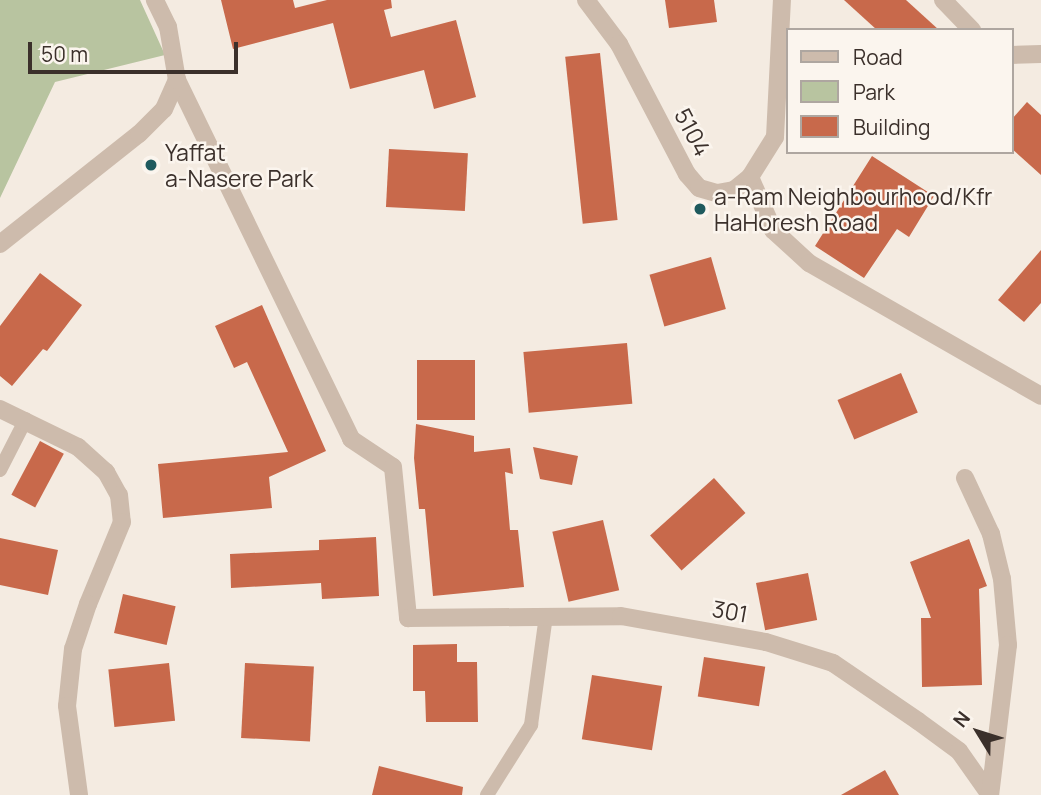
<!DOCTYPE html>
<html>
<head>
<meta charset="utf-8">
<style>
	body { margin:0 }
	#map { position:relative; width:1041px; height:795px; overflow:hidden; background:#f4ebe1; font-family:Manrope,sans-serif }
	div>[style] { position:absolute }
	[style*='--x'] { left:calc(var(--x)*1px); top:calc(var(--y)*1px); width:calc(var(--w)*1px); rotate:calc(var(--a)*1deg) }
	.green>* { inset:0; background:#b8c4a0 }
	.building>* { inset:0; background:#c8694b; transform-origin:0 0 }
	.service>* { height:14px; margin:-7px; padding:0 7px; transform-origin:7px; border-radius:7px; background:#cdbbac }
	.minor>* { height:18px; margin:-9px; padding:0 9px; transform-origin:9px; border-radius:9px; background:#cdbbac }
	.tertiary>* { height:18px; margin:-9px; padding:0 9px; transform-origin:9px; border-radius:9px; background:#cdbbac }
	.dots>* { width:19px; height:19px; translate:-50% -50%; box-sizing:border-box; border:4px solid #fbf5ee; border-radius:50% }
	span { translate:-50% -50%; white-space:nowrap; text-align:center; line-height:1.15; -webkit-text-stroke:5px #fbf5ee; paint-order:stroke }
	.street-label { font-size:23px; color:#3b302b }
	.poi-label { font-size:23px; color:#3b302b }
	.left { translate:0 -50%; text-align:left }
	.legend { position:absolute; left:786px; top:28px; width:228px; height:126px; box-sizing:border-box; background:#fbf5ee; border:2px solid #aea6a0; margin:0; padding:9px 12px; list-style:none; font-size:21px; color:#3b302b }
	.legend li { display:flex; align-items:center; gap:14px; height:35px }
	.legend b { width:35px; border:2px solid #aea6a0 }
	.north { position:absolute; left:943px; top:697px; width:70px; height:70px; -webkit-text-stroke:5px #fbf5ee; paint-order:stroke; rotate:308deg; font-size:19px; font-weight:700; line-height:28px; text-align:center; color:#3b302b }
	.north::after { content:''; display:block; margin:auto; width:24px; height:32px; background:#3b302b; clip-path:polygon(50% 0,100% 100%,50% 72%,0 100%) }
	.scale { position:absolute; left:28px; top:42px; width:210px; height:32px; box-sizing:border-box; border:4px solid #3b302b; border-top:0; padding-left:9px; font-size:21px; line-height:24px; white-space:nowrap; color:#3b302b; -webkit-text-stroke:5px #fbf5ee; paint-order:stroke }
</style>
</head>
<body>
<div id="map">
	<div class="green">
		<div style="clip-path:polygon(0 0,140px 0,165px 55px,55px 82px,0 198px)"></div>
	</div>
	<div class="building">
		<div style="clip-path:polygon(221px 0,293px 0,295px 8px,327px 0,391px 0,392px 8px,384px 10px,391px 37px,456px 20px,476px 97px,434px 109px,424px 70px,350px 89px,333px 23px,233px 49px)"></div>
		<div style="clip-path:polygon(665px 0,714px 0,717px 22px,669px 28px)"></div>
		<div style="clip-path:polygon(844px 0,906px 0,939px 30px,877px 30px)"></div>
		<div style="left:600px;top:53px;width:168px;height:35px;rotate:84deg"></div>
		<div style="clip-path:polygon(1027px 102px,1041px 115px,1041px 175px,1011px 148px,1011px 120px)"></div>
		<div style="left:389px;top:149px;width:79px;height:58px;rotate:3deg"></div>
		<div style="clip-path:polygon(872px 156px,934px 196px,909px 237px,897px 229px,864px 278px,815px 246px)"></div>
		<div style="clip-path:polygon(1041px 250px,1041px 303px,1024px 322px,998px 300px)"></div>
		<div style="left:711px;top:257px;width:54px;height:64px;rotate:74deg"></div>
		<div style="clip-path:polygon(40px 273px,82px 305px,47px 351px,43px 349px,12px 386px,0 376px,0 326px)"></div>
		<div style="clip-path:polygon(262px 305px,326px 451px,269px 477px,272px 508px,163px 518px,158px 464px,288px 452px,247px 362px,234px 368px,215px 326px)"></div>
		<div style="left:627px;top:343px;width:61px;height:104px;rotate:85deg"></div>
		<div style="left:417px;top:360px;width:58px;height:60px"></div>
		<div style="left:901px;top:373px;width:43px;height:69px;rotate:67deg"></div>
		<div style="clip-path:polygon(416px 424px,474px 436px,474px 452px,510px 448px,513px 474px,505px 472px,510px 530px,518px 530px,524px 587px,433px 596px,425px 509px,419px 509px,414px 458px)"></div>
		<div style="left:40px;top:441px;width:27px;height:61px;rotate:28deg"></div>
		<div style="clip-path:polygon(533px 447px,578px 456px,572px 485px,540px 479px)"></div>
		<div style="left:714px;top:478px;width:47px;height:86px;rotate:48deg"></div>
		<div style="left:603px;top:520px;width:72px;height:52px;rotate:77deg"></div>
		<div style="clip-path:polygon(376px 537px,379px 596px,322px 599px,321px 583px,231px 588px,230px 554px,319px 550px,319px 540px)"></div>
		<div style="clip-path:polygon(0 538px,58px 550px,48px 595px,0 585px)"></div>
		<div style="clip-path:polygon(969px 539px,987px 586px,979px 589px,982px 685px,922px 687px,921px 618px,931px 618px,910px 562px)"></div>
		<div style="left:808px;top:573px;width:48px;height:53px;rotate:79deg"></div>
		<div style="left:123px;top:594px;width:54px;height:40px;rotate:13deg"></div>
		<div style="clip-path:polygon(457px 644px,457px 662px,477px 662px,478px 722px,426px 722px,425px 691px,413px 691px,413px 645px)"></div>
		<div style="left:704px;top:657px;width:62px;height:40px;rotate:9deg"></div>
		<div style="left:169px;top:663px;width:58px;height:61px;rotate:84deg"></div>
		<div style="left:245px;top:663px;width:69px;height:75px;rotate:3deg"></div>
		<div style="left:592px;top:675px;width:71px;height:65px;rotate:9deg"></div>
		<div style="clip-path:polygon(379px 766px,463px 787px,462px 795px,372px 795px)"></div>
		<div style="clip-path:polygon(885px 770px,899px 795px,841px 795px)"></div>
	</div>
	<div class="service">
		<div style="--x:0;--y:470;--w:57;--a:-63"></div>
		<div style="--x:487;--y:795;--w:83;--a:-57.8"></div>
		<div style="--x:531;--y:725;--w:110;--a:-82.2"></div>
	</div>
	<div class="minor">
		<div style="--x:177;--y:80;--w:399;--a:64.1"></div>
		<div style="--x:351;--y:439;--w:50;--a:33.7"></div>
		<div style="--x:393;--y:467;--w:152;--a:84.3"></div>
		<div style="--x:408;--y:618;--w:213;--a:-0.5"></div>
		<div style="--x:621;--y:616;--w:147;--a:10.2"></div>
		<div style="--x:766;--y:642;--w:70;--a:17.4"></div>
		<div style="--x:833;--y:663;--w:103;--a:34.3"></div>
		<div style="--x:918;--y:721;--w:51;--a:36.2"></div>
		<div style="--x:959;--y:751;--w:54;--a:54.8"></div>
		<div style="--x:750;--y:177;--w:58;--a:66.5"></div>
		<div style="--x:773;--y:230;--w:49;--a:42.5"></div>
		<div style="--x:809;--y:263;--w:267;--a:29.8"></div>
		<div style="--x:965;--y:478;--w:62;--a:65.1"></div>
		<div style="--x:991;--y:534;--w:46;--a:76.3"></div>
		<div style="--x:1002;--y:579;--w:66;--a:84.8"></div>
		<div style="--x:1008;--y:645;--w:151;--a:96.8"></div>
	</div>
	<div class="tertiary">
		<div style="--x:586;--y:0;--w:55;--a:53.1"></div>
		<div style="--x:619;--y:44;--w:147;--a:62.4"></div>
		<div style="--x:687;--y:174;--w:18;--a:49"></div>
		<div style="--x:699;--y:188;--w:19;--a:16"></div>
		<div style="--x:717;--y:193;--w:17;--a:-10"></div>
		<div style="--x:734;--y:190;--w:21;--a:-39"></div>
		<div style="--x:750;--y:177;--w:47;--a:-58"></div>
		<div style="--x:775;--y:137;--w:137;--a:-87.1"></div>
		<div style="--x:943;--y:0;--w:42;--a:46"></div>
		<div style="--x:1011;--y:55;--w:30;--a:-2"></div>
		<div style="--x:0;--y:244;--w:177;--a:-38.4"></div>
		<div style="--x:139;--y:134;--w:35;--a:-45"></div>
		<div style="--x:164;--y:109;--w:32;--a:-66"></div>
		<div style="--x:177;--y:80;--w:54;--a:-99.6"></div>
		<div style="--x:168;--y:27;--w:30;--a:-116"></div>
		<div style="--x:0;--y:409;--w:87;--a:26"></div>
		<div style="--x:78;--y:447;--w:38;--a:42"></div>
		<div style="--x:106;--y:472;--w:26;--a:61"></div>
		<div style="--x:119;--y:495;--w:27;--a:84"></div>
		<div style="--x:122;--y:522;--w:89;--a:112.5"></div>
		<div style="--x:88;--y:604;--w:47;--a:108.4"></div>
		<div style="--x:73;--y:649;--w:57;--a:96"></div>
		<div style="--x:67;--y:706;--w:90;--a:82.3"></div>
	</div>
	<div class="dots">
		<div style="left:151px;top:165px;background:#1f5a5e"></div>
		<div style="left:700px;top:209px;background:#1f5a5e"></div>
	</div>
	<div class="street-label">
		<span style="left:693px;top:132px;rotate:62deg">5104</span>
		<span style="left:730px;top:611px;rotate:10deg">301</span>
	</div>
	<div class="poi-label">
		<span class="left" style="left:165px;top:165px">Yaffat<br>a-Nasere Park</span>
		<span class="left" style="left:714px;top:209px">a-Ram Neighbourhood/Kfr<br>HaHoresh Road</span>
	</div>
	<ul class="legend">
	<li><b style="height:9px;background:#cdbbac"></b>Road</li>
	<li><b style="height:19px;background:#b8c4a0"></b>Park</li>
	<li><b style="height:19px;background:#c8694b"></b>Building</li>
	</ul>
	<div class="north">N</div>
	<div class="scale">50 m</div>
</div>
</body>
</html>
